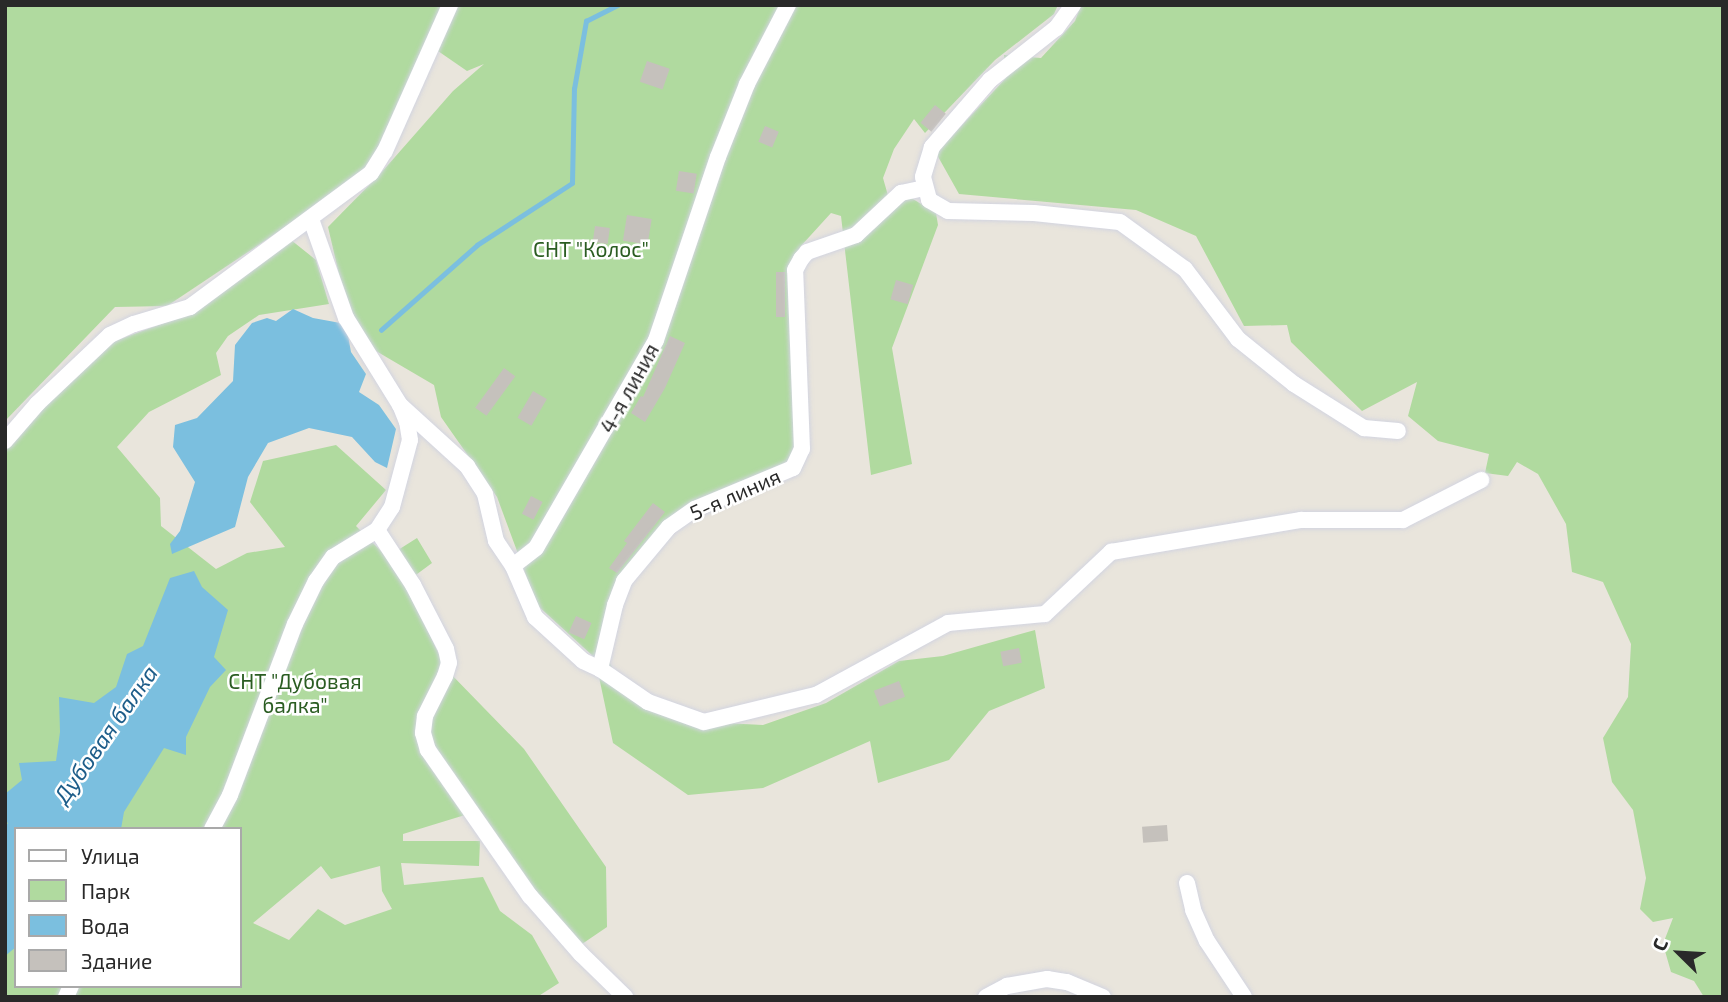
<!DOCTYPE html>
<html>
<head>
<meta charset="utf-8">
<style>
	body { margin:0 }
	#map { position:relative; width:1728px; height:1002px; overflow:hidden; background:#e9e5dc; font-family:"Exo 2",sans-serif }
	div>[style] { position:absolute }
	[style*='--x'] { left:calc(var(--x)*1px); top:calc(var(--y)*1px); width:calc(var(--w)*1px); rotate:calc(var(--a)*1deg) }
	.green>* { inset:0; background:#b0da9f }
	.water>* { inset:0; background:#7bbfdf }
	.stream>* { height:4.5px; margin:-2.25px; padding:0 2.25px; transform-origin:2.25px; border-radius:2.25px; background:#7bbfdf }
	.building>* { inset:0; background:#c5c1bc; transform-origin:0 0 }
	.roads { filter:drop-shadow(0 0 2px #d2d4e0) drop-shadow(0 0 2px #d2d4e0) }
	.minor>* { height:16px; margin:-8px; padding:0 8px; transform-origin:8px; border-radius:8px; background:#fff }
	span { translate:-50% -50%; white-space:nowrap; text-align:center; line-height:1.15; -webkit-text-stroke:5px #fff; paint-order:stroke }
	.park-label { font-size:21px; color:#2b5d22 }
	.street-label { font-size:21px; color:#292929 }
	.water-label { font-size:23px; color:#1d5d89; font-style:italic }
	.frame { position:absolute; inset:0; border:7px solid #292929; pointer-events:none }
	.legend { position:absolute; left:14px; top:827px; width:228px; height:161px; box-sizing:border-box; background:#fff; border:2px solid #a9a9a9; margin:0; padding:9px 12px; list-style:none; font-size:21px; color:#292929 }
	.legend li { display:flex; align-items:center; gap:14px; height:35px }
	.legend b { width:35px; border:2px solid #a9a9a9 }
	.north { position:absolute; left:1644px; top:918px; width:70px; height:70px; -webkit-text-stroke:5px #fff; paint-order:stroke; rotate:294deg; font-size:19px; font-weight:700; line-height:28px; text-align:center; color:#292929 }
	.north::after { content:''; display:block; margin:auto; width:24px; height:32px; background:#292929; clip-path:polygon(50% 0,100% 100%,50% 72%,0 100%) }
</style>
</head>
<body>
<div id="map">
	<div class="green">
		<div style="clip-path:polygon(5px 5px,446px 5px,371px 170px,167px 306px,115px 307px,5px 421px)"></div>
		<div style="clip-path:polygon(457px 5px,1058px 5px,1054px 14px,995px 60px,925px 133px,914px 119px,894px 149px,883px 178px,891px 206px,908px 196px,936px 213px,938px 225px,892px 348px,912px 464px,871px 475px,841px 216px,831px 213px,800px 247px,795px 305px,799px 447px,788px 465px,713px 495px,612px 590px,600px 642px,624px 693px,704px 722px,763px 725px,826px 703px,899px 661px,943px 656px,1035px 630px,1045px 688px,989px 711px,949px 760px,878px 783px,870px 741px,763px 788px,688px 795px,613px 743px,595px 658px,537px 605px,497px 497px,441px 417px,434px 385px,376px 351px,350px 322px,328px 227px,380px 174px,453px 91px,484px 64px,467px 71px,438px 51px)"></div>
		<div style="clip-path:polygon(1081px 5px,1723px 5px,1723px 997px,1704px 997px,1694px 981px,1671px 972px,1663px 944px,1673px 918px,1653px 922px,1640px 909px,1646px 878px,1633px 810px,1612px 782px,1603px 738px,1628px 697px,1631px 644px,1603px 582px,1572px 572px,1566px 524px,1538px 474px,1517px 462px,1508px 476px,1485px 473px,1489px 454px,1438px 441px,1408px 416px,1417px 382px,1362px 411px,1291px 342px,1287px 325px,1244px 326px,1196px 236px,1136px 210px,959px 194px,936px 153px,1006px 78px,1004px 55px,1041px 58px,1075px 21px)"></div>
		<div style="clip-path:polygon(evenodd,291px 240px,316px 260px,329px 304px,259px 315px,228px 336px,216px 353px,221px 375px,149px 412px,117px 447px,160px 498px,161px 526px,216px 569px,247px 553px,285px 547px,250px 502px,263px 461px,336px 445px,386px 490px,356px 526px,387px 557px,417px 538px,432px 563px,405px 583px,446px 669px,524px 749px,606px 867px,607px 927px,582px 944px,540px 899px,478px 811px,403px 834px,403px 841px,480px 841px,479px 866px,401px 863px,404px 885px,483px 877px,500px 911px,532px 935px,559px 983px,537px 997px,5px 997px,5px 451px,19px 431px,104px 345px,183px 316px,291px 240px,16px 829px,240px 829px,240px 986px,16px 986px,16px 829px,291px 240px,321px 866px,331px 879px,380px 866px,382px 891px,392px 909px,345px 925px,318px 909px,289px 940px,253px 923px,321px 866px)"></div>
	</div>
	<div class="water">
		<div style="clip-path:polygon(293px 309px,313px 318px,346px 324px,351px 352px,366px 374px,359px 392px,379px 405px,396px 429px,387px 468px,375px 462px,352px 437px,309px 428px,268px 443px,248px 477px,235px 527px,172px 554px,170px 544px,180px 531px,195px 482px,173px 447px,175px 425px,197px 418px,233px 381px,235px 345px,252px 323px,267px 318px,276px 321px)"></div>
		<div style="clip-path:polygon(194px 571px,202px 587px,228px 610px,214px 657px,226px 670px,210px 687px,186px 737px,186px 755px,164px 748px,124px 812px,121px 829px,16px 829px,16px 947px,5px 956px,5px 827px,8px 823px,5px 821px,5px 794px,22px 780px,19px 763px,56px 761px,60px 732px,59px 697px,94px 703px,116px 687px,127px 654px,143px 646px,170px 578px)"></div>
	</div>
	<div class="stream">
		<div style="--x:381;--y:330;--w:128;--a:-41.5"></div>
		<div style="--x:477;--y:245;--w:113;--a:-33.1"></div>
		<div style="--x:572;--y:183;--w:94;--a:-88.8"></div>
		<div style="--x:574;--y:89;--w:69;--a:-80"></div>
		<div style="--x:586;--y:21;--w:36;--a:-27"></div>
	</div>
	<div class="building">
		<div style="left:647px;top:61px;width:24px;height:22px;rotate:19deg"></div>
		<div style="left:935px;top:105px;width:14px;height:23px;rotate:39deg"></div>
		<div style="left:765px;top:126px;width:15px;height:17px;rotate:23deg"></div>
		<div style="left:679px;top:171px;width:18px;height:20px;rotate:9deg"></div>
		<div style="left:627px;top:215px;width:25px;height:26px;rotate:9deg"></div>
		<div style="left:595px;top:226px;width:15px;height:16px;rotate:8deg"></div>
		<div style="left:776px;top:272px;width:9px;height:45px"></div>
		<div style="left:896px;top:280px;width:18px;height:20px;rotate:16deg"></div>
		<div style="clip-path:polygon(670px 336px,685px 343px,665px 388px,645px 422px,631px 413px,641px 396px,643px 397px)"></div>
		<div style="left:504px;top:368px;width:14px;height:49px;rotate:36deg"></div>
		<div style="left:533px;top:391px;width:16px;height:31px;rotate:30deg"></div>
		<div style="left:531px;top:496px;width:13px;height:20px;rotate:27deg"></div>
		<div style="clip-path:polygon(653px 503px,665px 512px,617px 573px,609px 568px,627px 543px,624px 541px)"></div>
		<div style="left:576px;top:616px;width:17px;height:18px;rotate:24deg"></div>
		<div style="left:1019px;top:648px;width:15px;height:19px;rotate:79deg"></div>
		<div style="left:899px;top:681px;width:17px;height:27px;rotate:69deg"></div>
		<div style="left:1167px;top:825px;width:16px;height:25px;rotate:86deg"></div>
	</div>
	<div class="roads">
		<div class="minor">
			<div style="--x:1073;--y:5;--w:29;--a:126"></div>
			<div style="--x:1056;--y:28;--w:84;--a:141.8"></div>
			<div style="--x:990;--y:80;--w:89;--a:130.9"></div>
			<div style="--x:932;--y:147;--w:31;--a:107"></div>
			<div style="--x:923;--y:177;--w:24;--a:75"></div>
			<div style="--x:929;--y:200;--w:22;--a:30"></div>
			<div style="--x:948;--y:211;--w:86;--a:1.3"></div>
			<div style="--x:1034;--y:213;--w:86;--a:6"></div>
			<div style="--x:1120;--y:222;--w:80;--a:35.9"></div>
			<div style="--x:1185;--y:269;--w:88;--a:52.9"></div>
			<div style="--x:1238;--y:339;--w:72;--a:38.8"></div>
			<div style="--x:1294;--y:384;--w:83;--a:32.2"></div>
			<div style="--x:1364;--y:428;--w:34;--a:5"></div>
			<div style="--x:400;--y:405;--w:91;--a:42.3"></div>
			<div style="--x:467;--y:466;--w:33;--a:57"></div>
			<div style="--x:485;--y:494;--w:48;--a:76.8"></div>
			<div style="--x:496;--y:541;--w:30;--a:56"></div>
			<div style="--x:513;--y:566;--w:29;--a:-38"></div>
			<div style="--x:536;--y:548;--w:240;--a:-60"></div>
			<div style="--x:656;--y:340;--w:193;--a:-71.3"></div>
			<div style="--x:718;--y:157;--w:79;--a:-68.3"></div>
			<div style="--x:747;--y:84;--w:89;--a:-62.6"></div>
			<div style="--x:5;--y:441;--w:49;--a:-49.1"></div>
			<div style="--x:37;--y:404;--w:100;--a:-43.4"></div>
			<div style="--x:110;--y:335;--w:26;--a:-25"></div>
			<div style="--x:134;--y:324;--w:59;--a:-16.9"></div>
			<div style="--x:190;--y:307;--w:225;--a:-36.5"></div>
			<div style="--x:371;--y:173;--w:26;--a:-58"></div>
			<div style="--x:385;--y:151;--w:160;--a:-66"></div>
			<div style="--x:377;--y:530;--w:66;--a:56.8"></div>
			<div style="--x:413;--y:585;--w:72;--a:62.7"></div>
			<div style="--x:446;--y:649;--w:14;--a:78"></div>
			<div style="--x:449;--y:663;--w:14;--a:107"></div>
			<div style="--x:445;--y:676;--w:45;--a:116.6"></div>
			<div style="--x:425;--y:716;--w:17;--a:97"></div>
			<div style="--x:423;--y:733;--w:18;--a:74"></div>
			<div style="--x:428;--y:750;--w:178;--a:55.1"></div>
			<div style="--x:530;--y:896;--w:77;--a:48.7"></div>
			<div style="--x:581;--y:954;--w:62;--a:44.3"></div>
			<div style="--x:513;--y:566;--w:56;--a:66.7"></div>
			<div style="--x:535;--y:617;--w:65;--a:42.5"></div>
			<div style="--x:583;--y:661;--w:19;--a:25"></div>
			<div style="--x:600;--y:669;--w:66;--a:-76.8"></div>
			<div style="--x:615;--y:605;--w:26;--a:-69"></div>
			<div style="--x:624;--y:581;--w:70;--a:-50.2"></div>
			<div style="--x:669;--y:527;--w:32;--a:-35"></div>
			<div style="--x:695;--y:509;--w:106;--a:-22.7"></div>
			<div style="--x:793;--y:468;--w:21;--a:-65"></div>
			<div style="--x:802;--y:449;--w:179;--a:-92.2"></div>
			<div style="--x:795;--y:270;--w:13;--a:-61"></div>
			<div style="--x:801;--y:259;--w:9;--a:-49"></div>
			<div style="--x:807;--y:252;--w:52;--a:-19.1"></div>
			<div style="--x:856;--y:235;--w:62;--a:-43"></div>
			<div style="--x:901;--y:193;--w:19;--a:-12"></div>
			<div style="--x:600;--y:669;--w:58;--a:34.5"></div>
			<div style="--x:648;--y:702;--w:59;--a:19.7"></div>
			<div style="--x:704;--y:722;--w:115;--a:-13.6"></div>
			<div style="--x:816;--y:695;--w:150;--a:-28.6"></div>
			<div style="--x:948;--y:623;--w:97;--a:-5.3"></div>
			<div style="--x:1045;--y:614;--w:91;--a:-43.2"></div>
			<div style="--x:1111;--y:552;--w:193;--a:-9.6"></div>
			<div style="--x:1301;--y:520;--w:102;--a:0"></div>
			<div style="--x:1403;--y:520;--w:88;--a:-27.1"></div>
			<div style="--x:212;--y:829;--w:38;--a:-62"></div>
			<div style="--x:230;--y:795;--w:183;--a:-69.2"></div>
			<div style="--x:295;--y:624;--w:48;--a:-64"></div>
			<div style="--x:316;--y:581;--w:29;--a:-55"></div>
			<div style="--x:333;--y:557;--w:52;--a:-31.5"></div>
			<div style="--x:377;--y:530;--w:27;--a:-57"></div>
			<div style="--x:392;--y:507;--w:69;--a:-75"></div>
			<div style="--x:410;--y:440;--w:18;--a:-99"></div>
			<div style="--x:407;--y:422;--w:18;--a:-112"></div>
			<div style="--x:400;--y:405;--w:102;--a:-121.8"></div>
			<div style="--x:346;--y:318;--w:105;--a:-109.5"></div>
			<div style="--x:1187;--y:883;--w:28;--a:77"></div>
			<div style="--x:1193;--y:910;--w:34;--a:66"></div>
			<div style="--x:1207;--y:941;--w:67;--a:56.5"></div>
			<div style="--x:66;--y:997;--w:12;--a:-66"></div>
			<div style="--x:986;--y:997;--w:24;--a:-28"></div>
			<div style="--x:1007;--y:986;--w:41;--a:-9.9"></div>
			<div style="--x:1047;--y:979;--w:20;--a:9"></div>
			<div style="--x:1067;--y:982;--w:39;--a:23"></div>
		</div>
	</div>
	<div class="park-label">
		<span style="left:591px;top:249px">СНТ "Колос"</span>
		<span style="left:295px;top:693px">СНТ "Дубовая<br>балка"</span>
	</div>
	<div class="street-label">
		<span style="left:629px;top:388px;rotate:-61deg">4-я линия</span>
		<span style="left:735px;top:494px;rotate:-24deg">5-я линия</span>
	</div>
	<div class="water-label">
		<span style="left:105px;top:734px;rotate:-55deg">Дубовая балка</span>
	</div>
	<div class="frame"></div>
	<ul class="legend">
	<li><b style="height:9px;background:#fff"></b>Улица</li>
	<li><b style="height:19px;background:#b0da9f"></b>Парк</li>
	<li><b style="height:19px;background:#7bbfdf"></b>Вода</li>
	<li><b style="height:19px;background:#c5c1bc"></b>Здание</li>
	</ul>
	<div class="north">С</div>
</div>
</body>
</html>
